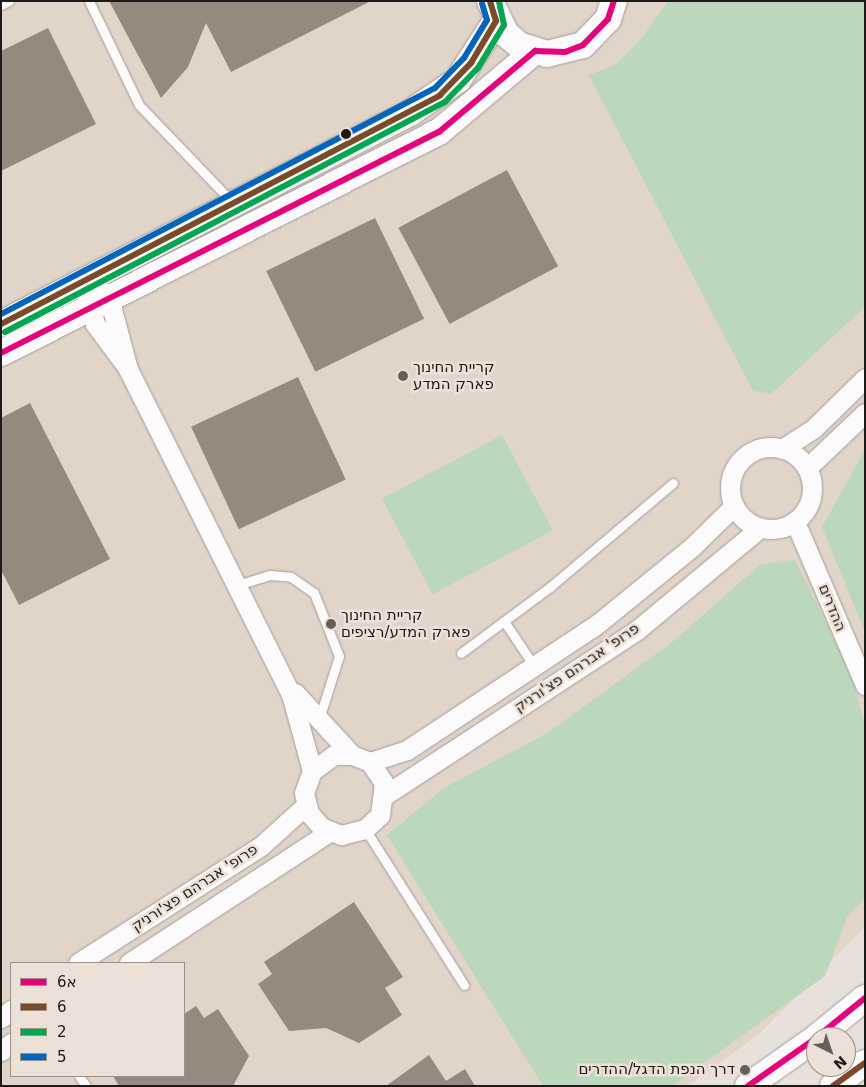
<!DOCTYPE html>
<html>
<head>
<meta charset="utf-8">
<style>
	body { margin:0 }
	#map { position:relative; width:866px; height:1087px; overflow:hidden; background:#e8e1db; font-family:"DejaVu Sans",Heebo,sans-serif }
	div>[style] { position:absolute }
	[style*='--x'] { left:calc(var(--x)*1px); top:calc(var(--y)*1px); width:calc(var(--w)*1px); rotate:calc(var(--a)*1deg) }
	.built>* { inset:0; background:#e1d4c9 }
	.green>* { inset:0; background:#bbd7bc; transform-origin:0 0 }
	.building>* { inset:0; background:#968a7e; transform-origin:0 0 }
	.roads { filter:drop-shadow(0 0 1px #a39e9a) drop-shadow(0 0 1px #a39e9a) }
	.lane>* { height:9px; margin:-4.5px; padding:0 4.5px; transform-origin:4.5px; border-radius:4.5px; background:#fcfafa }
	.street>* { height:19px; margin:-9.5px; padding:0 9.5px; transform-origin:9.5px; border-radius:9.5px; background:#fcfafa }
	.street>.ring { margin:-9.5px; padding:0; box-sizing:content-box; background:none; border:19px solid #fcfafa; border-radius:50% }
	.secondary>* { height:26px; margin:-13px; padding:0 13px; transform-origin:13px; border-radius:13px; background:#fcfafa }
	.bus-1>* { height:6px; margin:-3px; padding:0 3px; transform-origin:3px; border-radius:3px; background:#e5007d }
	.bus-2>* { height:6px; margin:-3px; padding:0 3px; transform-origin:3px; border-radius:3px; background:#7a4b2a }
	.bus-3>* { height:6px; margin:-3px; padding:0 3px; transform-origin:3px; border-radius:3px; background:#00a651 }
	.bus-4>* { height:6px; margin:-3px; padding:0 3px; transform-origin:3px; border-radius:3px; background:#0065bd }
	.dots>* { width:14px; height:14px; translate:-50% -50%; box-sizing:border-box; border:2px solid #ede0d6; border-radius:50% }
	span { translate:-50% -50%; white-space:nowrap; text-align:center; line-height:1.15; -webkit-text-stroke:5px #ede0d6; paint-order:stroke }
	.poi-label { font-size:15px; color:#1e1a16 }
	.left { translate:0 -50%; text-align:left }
	.right { translate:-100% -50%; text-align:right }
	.street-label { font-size:15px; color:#1e1a16 }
	.frame { position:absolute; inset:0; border:2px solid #1e1a16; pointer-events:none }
	.legend { position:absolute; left:10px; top:962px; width:175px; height:115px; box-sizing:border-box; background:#ede0d6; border:1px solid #9a9189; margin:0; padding:6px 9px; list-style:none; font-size:15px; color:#1e1a16 }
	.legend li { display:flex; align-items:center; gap:10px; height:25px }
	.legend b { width:25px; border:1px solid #9a9189 }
	.north { position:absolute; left:806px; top:1027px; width:50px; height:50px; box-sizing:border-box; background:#ede0d6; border:1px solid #9a9189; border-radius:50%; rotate:139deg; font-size:14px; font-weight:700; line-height:20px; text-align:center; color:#1e1a16 }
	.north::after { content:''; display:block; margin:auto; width:18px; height:22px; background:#65605b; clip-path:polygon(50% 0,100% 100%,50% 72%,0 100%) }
</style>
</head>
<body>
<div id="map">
	<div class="built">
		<div style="clip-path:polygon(evenodd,1px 1px,865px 1px,865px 927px,759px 1034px,688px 1086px,1px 1086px,1px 1px,11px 963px,184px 963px,184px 1076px,11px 1076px,11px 963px)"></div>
	</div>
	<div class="green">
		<div style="clip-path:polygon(668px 1px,865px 1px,865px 307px,771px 394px,753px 391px,589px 75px,615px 65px,641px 39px)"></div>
		<div style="left:502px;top:435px;width:108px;height:136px;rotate:62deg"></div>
		<div style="clip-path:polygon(865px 450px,865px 632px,822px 527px)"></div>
		<div style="clip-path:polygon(795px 560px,852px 676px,865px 726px,865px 898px,847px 917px,825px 976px,672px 1086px,543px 1086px,387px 835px,444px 788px,546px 734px,670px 644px,760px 565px)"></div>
	</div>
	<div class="building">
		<div style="clip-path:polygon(109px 1px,371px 1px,231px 72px,206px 23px,188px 67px,161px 98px)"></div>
		<div style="clip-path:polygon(48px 28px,96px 124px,1px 171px,1px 51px)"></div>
		<div style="left:507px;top:170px;width:109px;height:123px;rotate:62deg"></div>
		<div style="left:375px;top:218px;width:112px;height:121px;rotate:64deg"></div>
		<div style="left:298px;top:377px;width:113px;height:118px;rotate:65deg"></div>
		<div style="clip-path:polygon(30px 403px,110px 559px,19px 605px,1px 570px,1px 418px)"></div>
		<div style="clip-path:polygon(354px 902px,403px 977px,385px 988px,402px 1015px,359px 1043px,326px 1028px,289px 1031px,258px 984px,272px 974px,264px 962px)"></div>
		<div style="clip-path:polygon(196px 1006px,204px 1018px,218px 1009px,249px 1056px,233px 1086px,119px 1086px,113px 1076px,184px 1076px,184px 1014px)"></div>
		<div style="clip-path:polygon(429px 1055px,446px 1081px,465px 1069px,475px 1086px,386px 1086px)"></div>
	</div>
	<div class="roads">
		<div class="lane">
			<div style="--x:89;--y:1;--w:115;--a:64.3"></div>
			<div style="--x:139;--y:105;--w:134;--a:46.2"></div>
			<div style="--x:1;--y:5;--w:9;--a:-27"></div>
			<div style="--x:234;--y:586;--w:38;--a:-17"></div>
			<div style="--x:270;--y:575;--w:21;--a:5"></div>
			<div style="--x:291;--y:577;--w:28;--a:35"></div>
			<div style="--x:314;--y:593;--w:68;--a:68.4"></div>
			<div style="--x:339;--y:656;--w:66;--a:107.6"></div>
			<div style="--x:504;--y:621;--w:54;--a:56.3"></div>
			<div style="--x:461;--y:653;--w:111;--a:-36.6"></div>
			<div style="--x:550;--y:587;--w:161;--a:-40.2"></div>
			<div style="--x:365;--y:829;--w:185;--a:57.6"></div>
			<div style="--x:79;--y:1076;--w:12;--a:55"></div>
		</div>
		<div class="street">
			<div style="--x:88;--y:279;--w:28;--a:42"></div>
			<div style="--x:109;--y:298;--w:69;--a:75"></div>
			<div style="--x:88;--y:298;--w:27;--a:75"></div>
			<div style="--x:95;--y:324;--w:54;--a:53.3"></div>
			<div style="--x:127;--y:367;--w:366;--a:63.4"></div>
			<div style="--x:291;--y:694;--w:80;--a:74.7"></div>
			<div style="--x:312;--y:771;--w:23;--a:110"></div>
			<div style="--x:304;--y:793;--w:21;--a:76"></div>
			<div style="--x:309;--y:813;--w:18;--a:49"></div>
			<div style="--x:321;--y:827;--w:22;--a:22"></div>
			<div style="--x:341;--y:835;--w:25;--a:-14"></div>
			<div style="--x:365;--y:829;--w:21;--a:-43"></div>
			<div style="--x:380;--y:815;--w:32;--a:-83"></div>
			<div style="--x:384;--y:783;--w:25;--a:-124"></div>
			<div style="--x:370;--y:762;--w:19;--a:-159"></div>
			<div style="--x:352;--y:755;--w:18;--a:180"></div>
			<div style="--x:334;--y:755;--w:27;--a:144"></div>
			<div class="ring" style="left:730px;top:447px;width:63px;height:63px"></div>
			<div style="--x:782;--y:449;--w:37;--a:-33"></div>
			<div style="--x:813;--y:429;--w:73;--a:-44.4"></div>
			<div style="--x:807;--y:468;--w:80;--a:-43.5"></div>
			<div style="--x:799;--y:531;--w:168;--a:66.8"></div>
			<div style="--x:295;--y:693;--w:84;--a:47.4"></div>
			<div style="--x:370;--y:762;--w:39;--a:-18"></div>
			<div style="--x:407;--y:750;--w:227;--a:-33.5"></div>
			<div style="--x:596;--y:625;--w:124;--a:-39.1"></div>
			<div style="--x:692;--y:547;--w:59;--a:-44.3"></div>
			<div style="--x:385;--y:795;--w:301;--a:-33.2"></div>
			<div style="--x:637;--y:630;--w:160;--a:-39.7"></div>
			<div style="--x:78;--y:963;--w:217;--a:-32.6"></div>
			<div style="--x:261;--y:846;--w:61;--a:-42.3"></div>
			<div style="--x:129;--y:963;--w:239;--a:-33.2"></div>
			<div style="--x:1;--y:1018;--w:13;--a:-39"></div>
			<div style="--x:1;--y:1051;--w:13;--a:-39"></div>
		</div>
		<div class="secondary">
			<div style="--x:490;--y:1;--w:37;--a:64"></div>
			<div style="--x:506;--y:34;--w:17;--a:40"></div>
			<div style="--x:519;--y:45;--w:29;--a:18"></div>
			<div style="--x:547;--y:54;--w:37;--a:-14"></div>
			<div style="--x:583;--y:45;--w:36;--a:-46"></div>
			<div style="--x:608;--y:19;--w:19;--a:-72"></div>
			<div style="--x:1;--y:324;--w:460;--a:-27.3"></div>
			<div style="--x:410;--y:113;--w:58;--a:-34.5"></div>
			<div style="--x:458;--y:80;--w:70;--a:-57.2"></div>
			<div style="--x:1;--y:353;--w:491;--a:-26.8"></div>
			<div style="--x:439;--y:132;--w:126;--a:-40.2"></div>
			<div style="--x:817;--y:1037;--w:62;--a:-39.1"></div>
			<div style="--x:748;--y:1086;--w:83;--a:-35.2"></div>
			<div style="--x:833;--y:1086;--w:39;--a:-36"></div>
		</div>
	</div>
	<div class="bus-1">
		<div style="--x:1;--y:353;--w:491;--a:-26.8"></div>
		<div style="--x:439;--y:132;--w:126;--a:-40.2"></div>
		<div style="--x:535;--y:51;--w:30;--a:2"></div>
		<div style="--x:565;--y:52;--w:19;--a:-21"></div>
		<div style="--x:583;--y:45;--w:36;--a:-46"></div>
		<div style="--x:608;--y:19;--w:19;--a:-72"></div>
		<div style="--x:817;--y:1037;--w:62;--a:-39.1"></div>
		<div style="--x:748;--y:1086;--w:83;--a:-35.2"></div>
	</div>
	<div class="bus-2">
		<div style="--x:1;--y:324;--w:495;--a:-27.5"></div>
		<div style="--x:440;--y:95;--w:45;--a:-45.9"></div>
		<div style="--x:471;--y:63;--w:49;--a:-59.2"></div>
		<div style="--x:496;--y:21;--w:21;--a:-107"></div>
		<div style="--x:833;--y:1086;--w:39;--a:-36"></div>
	</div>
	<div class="bus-3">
		<div style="--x:5;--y:332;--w:496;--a:-27.6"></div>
		<div style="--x:445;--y:102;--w:47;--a:-45.9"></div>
		<div style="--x:478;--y:68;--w:50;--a:-58.8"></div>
		<div style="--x:504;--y:25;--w:25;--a:-102"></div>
	</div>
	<div class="bus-4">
		<div style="--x:1;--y:314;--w:489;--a:-27.5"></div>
		<div style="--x:435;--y:88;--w:42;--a:-46"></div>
		<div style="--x:464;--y:58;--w:44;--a:-58.8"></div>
		<div style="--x:487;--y:20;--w:17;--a:-107"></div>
	</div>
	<div class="dots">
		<div style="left:346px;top:134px;background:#1e1a16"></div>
		<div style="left:403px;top:376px;background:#65605b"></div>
		<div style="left:331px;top:624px;background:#65605b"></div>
		<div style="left:745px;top:1070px;background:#65605b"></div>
	</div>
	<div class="poi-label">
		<span class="left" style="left:413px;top:376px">קריית החינוך<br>פארק המדע</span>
		<span class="left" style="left:341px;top:624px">קריית החינוך<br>פארק המדע/רציפים</span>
		<span class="right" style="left:735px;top:1070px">דרך הנפת הדגל/ההדרים</span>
	</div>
	<div class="street-label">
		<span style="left:832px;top:608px;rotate:68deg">ההדרים</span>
		<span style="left:577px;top:668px;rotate:-34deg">פרופ' אברהם פצ'ורניק</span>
		<span style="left:195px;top:888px;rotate:-33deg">פרופ' אברהם פצ'ורניק</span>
	</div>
	<div class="frame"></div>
	<ul class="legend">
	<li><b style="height:6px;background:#e5007d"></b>6א</li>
	<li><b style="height:6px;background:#7a4b2a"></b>6</li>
	<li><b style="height:6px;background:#00a651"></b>2</li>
	<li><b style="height:6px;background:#0065bd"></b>5</li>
	</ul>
	<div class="north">N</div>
</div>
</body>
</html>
